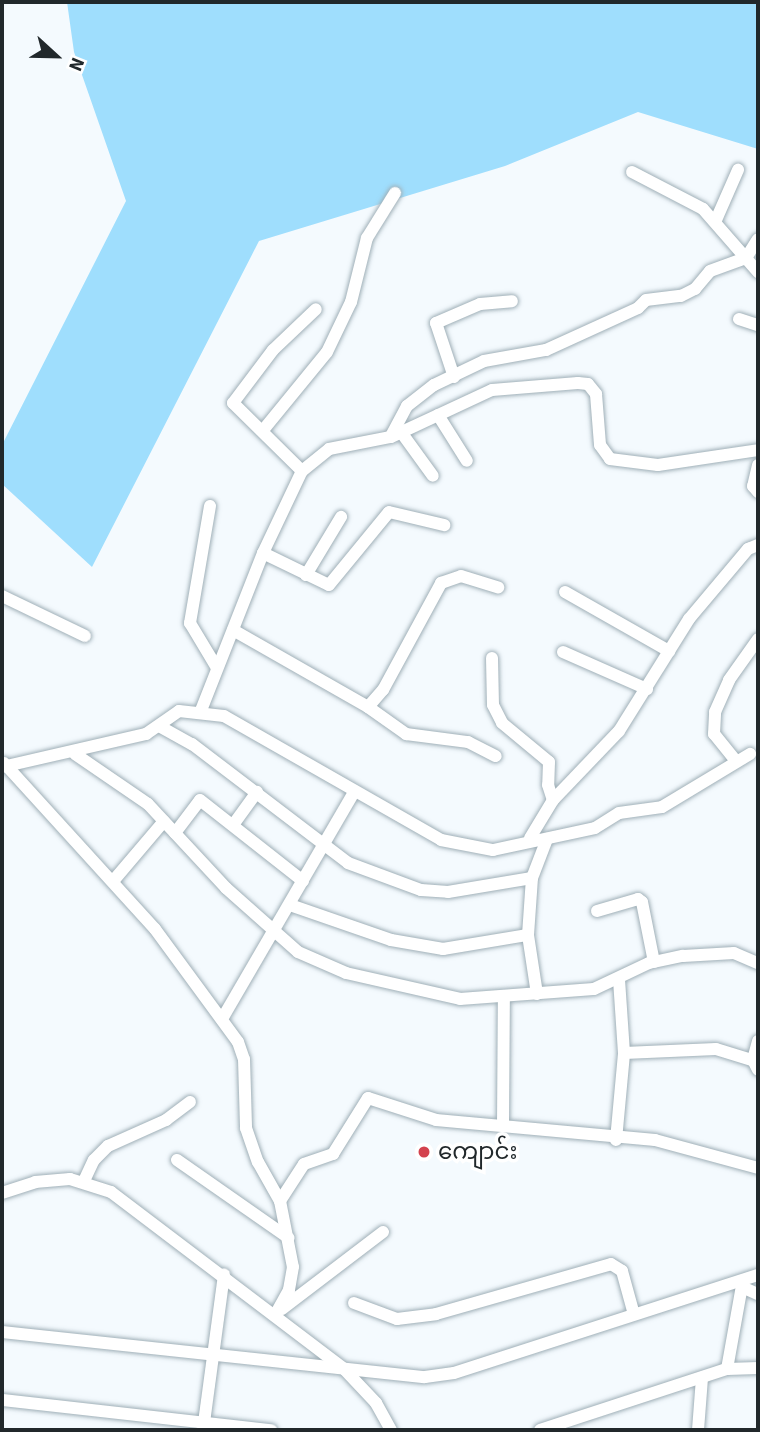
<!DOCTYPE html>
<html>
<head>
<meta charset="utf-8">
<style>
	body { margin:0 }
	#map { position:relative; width:760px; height:1432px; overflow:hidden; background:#f4fafe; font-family:"Source Sans 3","Noto Sans Myanmar",sans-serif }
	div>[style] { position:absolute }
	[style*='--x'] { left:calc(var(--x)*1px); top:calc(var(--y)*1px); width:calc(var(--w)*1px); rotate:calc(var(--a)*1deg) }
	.green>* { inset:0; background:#9fdefd }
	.roads { filter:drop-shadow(0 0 2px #9fafb7) drop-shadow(0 0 2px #9fafb7) }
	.minor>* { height:12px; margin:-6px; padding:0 6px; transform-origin:6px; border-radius:6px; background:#fff }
	.dots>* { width:19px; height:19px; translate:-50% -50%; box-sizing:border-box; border:4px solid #fff; border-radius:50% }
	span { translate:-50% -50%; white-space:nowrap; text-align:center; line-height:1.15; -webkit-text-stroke:7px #fff; paint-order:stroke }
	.poi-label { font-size:23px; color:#21282b }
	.left { translate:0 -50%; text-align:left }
	.frame { position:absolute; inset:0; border:4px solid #21282b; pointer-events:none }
	.north { position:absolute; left:21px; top:21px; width:70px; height:70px; -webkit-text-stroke:5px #fff; paint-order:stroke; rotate:112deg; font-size:19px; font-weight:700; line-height:28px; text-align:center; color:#21282b }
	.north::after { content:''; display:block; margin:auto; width:24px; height:32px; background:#21282b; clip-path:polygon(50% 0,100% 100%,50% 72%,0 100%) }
</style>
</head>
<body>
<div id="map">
	<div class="green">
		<div style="clip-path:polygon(67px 2px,758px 2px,758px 149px,638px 112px,505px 166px,259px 241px,92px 567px,2px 484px,2px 445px,126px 201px,74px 52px)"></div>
	</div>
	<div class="roads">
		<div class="minor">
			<div style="--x:632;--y:172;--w:80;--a:27.5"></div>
			<div style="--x:703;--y:209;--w:84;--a:48.9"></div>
			<div style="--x:716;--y:220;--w:55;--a:-66.3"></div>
			<div style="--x:739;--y:319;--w:20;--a:18"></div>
			<div style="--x:454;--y:377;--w:57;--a:-108.4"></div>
			<div style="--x:436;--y:323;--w:48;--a:-23.4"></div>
			<div style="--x:480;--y:304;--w:32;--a:-5"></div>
			<div style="--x:438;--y:415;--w:54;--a:57.8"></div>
			<div style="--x:264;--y:429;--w:99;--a:-50.7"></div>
			<div style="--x:327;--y:352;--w:55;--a:-64.4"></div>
			<div style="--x:351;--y:302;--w:66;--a:-76"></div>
			<div style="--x:367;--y:238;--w:53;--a:-58.1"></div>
			<div style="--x:401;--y:432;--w:54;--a:54"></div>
			<div style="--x:391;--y:436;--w:34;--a:-62"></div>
			<div style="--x:407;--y:406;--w:34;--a:-38"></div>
			<div style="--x:434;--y:385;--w:55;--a:-25.6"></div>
			<div style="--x:484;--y:361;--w:63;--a:-10.1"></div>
			<div style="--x:546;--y:350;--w:101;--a:-24.5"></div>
			<div style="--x:638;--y:308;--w:11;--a:-45"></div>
			<div style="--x:646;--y:300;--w:35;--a:-7"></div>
			<div style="--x:681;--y:296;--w:16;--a:-27"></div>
			<div style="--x:695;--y:289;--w:23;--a:-50"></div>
			<div style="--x:710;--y:271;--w:38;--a:-20"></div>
			<div style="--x:746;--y:258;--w:22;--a:-58"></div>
			<div style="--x:758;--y:465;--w:22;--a:103"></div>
			<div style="--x:753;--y:486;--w:8;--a:50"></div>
			<div style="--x:302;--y:471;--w:97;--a:-135.4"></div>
			<div style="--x:233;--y:403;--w:66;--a:-53"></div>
			<div style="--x:273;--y:350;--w:59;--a:-43.6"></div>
			<div style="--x:210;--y:506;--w:119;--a:99.7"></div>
			<div style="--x:190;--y:623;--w:52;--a:59"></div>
			<div style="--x:263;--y:553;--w:73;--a:25.9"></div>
			<div style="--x:329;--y:585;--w:94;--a:-50.6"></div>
			<div style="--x:389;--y:512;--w:57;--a:13.3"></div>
			<div style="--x:306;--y:575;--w:68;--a:-58.9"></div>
			<div style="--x:565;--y:592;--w:120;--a:29.6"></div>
			<div style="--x:2;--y:596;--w:92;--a:25.7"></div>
			<div style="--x:233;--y:630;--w:155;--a:29.7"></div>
			<div style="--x:368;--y:707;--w:23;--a:-49"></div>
			<div style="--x:383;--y:690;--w:122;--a:-61.5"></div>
			<div style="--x:441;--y:583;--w:21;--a:-19"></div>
			<div style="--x:461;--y:576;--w:39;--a:17"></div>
			<div style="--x:563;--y:652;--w:92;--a:23.8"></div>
			<div style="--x:492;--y:658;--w:47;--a:88.8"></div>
			<div style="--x:493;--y:705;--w:20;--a:63"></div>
			<div style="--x:502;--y:723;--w:61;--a:39.7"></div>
			<div style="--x:549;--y:762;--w:23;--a:92"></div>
			<div style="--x:548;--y:785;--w:16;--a:72"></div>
			<div style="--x:368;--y:707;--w:47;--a:35.4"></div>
			<div style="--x:406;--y:734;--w:63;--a:7.4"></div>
			<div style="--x:468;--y:742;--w:31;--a:27"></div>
			<div style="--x:200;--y:713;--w:172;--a:-68.5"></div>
			<div style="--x:263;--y:553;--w:91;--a:-64.6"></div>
			<div style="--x:302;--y:471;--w:35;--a:-39"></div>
			<div style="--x:329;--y:449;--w:63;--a:-11"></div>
			<div style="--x:391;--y:437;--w:111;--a:-25"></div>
			<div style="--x:492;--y:390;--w:86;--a:-4.7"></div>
			<div style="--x:578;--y:383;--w:10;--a:6"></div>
			<div style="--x:588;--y:384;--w:13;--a:51"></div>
			<div style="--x:596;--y:394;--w:51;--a:85.5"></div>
			<div style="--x:600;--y:445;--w:17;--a:54"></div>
			<div style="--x:610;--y:459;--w:48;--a:7.1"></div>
			<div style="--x:658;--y:465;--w:101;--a:-8.5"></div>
			<div style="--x:159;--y:726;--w:38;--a:29"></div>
			<div style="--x:192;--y:744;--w:196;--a:37.3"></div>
			<div style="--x:348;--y:863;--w:78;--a:20.3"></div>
			<div style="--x:421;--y:890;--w:27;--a:4"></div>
			<div style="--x:448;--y:892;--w:85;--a:-9.5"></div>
			<div style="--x:75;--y:754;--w:88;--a:34.4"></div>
			<div style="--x:148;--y:804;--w:115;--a:47.1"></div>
			<div style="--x:226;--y:888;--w:96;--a:41.6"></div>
			<div style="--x:298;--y:952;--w:52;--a:23.6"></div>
			<div style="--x:346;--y:973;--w:117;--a:12.8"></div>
			<div style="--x:460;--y:999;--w:134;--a:-4.3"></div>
			<div style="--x:594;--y:989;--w:61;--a:-25.3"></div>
			<div style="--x:649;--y:963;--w:35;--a:-12"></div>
			<div style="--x:683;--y:956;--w:51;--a:-3.4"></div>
			<div style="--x:734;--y:953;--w:26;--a:23"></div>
			<div style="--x:736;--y:761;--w:35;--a:-129"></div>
			<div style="--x:714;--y:734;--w:22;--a:-87"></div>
			<div style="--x:715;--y:712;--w:35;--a:-66"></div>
			<div style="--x:729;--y:680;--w:50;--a:-54.7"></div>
			<div style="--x:4;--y:763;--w:224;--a:47.7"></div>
			<div style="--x:155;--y:929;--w:140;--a:53.7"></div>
			<div style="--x:238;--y:1042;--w:18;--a:71"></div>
			<div style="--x:244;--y:1059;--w:69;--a:88.3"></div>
			<div style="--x:246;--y:1128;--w:36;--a:71"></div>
			<div style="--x:258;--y:1162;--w:45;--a:60.6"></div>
			<div style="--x:280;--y:1201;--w:67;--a:78.9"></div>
			<div style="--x:293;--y:1267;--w:23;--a:100"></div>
			<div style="--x:289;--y:1290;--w:26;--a:119"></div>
			<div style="--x:2;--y:767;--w:148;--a:-12.9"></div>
			<div style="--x:146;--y:734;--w:40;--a:-34.9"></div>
			<div style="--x:179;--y:711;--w:45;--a:6.3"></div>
			<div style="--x:224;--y:716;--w:250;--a:29.7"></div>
			<div style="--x:441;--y:840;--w:53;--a:10.9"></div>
			<div style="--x:493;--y:850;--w:104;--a:-12.2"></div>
			<div style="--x:595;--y:828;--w:28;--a:-32"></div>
			<div style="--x:619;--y:813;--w:43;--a:-7.9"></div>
			<div style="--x:662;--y:807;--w:103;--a:-31.1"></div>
			<div style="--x:233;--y:825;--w:41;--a:-54"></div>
			<div style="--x:175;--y:833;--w:41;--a:-52.9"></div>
			<div style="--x:200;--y:800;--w:131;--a:38.2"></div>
			<div style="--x:530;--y:838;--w:44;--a:-58.8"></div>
			<div style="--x:553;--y:800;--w:95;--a:-46.3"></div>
			<div style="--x:619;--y:731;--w:132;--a:-58"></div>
			<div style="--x:689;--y:619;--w:92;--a:-49.9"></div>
			<div style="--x:748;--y:549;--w:11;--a:-22"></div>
			<div style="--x:114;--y:880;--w:77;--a:-49.7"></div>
			<div style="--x:290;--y:905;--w:107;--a:19.1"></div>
			<div style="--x:391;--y:940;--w:53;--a:9.8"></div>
			<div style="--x:443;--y:949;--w:86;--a:-9.4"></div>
			<div style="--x:597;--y:911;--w:43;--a:-16.3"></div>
			<div style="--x:638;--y:899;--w:5;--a:37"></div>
			<div style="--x:642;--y:902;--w:61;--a:78.7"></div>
			<div style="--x:537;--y:994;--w:60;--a:-98.7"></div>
			<div style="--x:528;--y:935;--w:57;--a:-86"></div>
			<div style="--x:532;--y:878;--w:42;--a:-69"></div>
			<div style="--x:222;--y:1019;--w:263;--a:-59.8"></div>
			<div style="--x:758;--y:1041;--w:20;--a:105"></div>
			<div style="--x:753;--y:1060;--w:11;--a:63"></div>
			<div style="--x:624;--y:1053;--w:92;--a:-2.5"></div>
			<div style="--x:716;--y:1049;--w:39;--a:17"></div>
			<div style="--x:503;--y:1124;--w:128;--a:-89.6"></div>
			<div style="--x:616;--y:1140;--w:87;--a:-84.7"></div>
			<div style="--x:624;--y:1053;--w:74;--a:-93.9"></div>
			<div style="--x:177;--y:1160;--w:136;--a:34.9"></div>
			<div style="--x:84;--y:1181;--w:23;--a:-65"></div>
			<div style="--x:94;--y:1160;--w:20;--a:-45"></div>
			<div style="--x:108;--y:1146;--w:64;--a:-24.1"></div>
			<div style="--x:166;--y:1120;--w:30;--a:-37"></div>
			<div style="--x:2;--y:1193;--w:35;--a:-18"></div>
			<div style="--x:35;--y:1182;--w:35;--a:-5"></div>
			<div style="--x:70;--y:1179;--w:43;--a:17.6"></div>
			<div style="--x:111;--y:1192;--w:293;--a:37.2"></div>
			<div style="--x:344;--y:1369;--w:47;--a:46.7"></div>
			<div style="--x:376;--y:1403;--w:31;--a:61"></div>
			<div style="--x:280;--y:1201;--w:44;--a:-57"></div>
			<div style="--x:304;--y:1164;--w:31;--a:-19"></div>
			<div style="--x:333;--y:1154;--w:66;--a:-58"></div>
			<div style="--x:368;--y:1098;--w:71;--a:17.9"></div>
			<div style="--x:436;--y:1120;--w:220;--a:5.2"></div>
			<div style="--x:655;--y:1140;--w:107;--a:15.2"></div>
			<div style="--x:742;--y:1287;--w:17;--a:24"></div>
			<div style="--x:354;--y:1303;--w:46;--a:20.4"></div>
			<div style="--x:397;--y:1319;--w:39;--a:-7"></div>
			<div style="--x:436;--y:1314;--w:182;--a:-15.9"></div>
			<div style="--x:611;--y:1264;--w:13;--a:32"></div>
			<div style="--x:622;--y:1271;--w:41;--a:74.6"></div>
			<div style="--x:282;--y:1309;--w:127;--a:-37.3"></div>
			<div style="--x:2;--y:1332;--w:425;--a:6.1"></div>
			<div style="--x:425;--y:1377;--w:29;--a:-8"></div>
			<div style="--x:454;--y:1373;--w:319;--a:-17.9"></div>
			<div style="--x:727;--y:1369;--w:90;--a:-79.8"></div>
			<div style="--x:2;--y:1400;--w:271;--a:6.4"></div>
			<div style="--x:203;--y:1430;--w:157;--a:-82.3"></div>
			<div style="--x:540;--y:1430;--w:197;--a:-18.1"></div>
			<div style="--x:727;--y:1369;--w:31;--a:-2"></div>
			<div style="--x:698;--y:1430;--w:52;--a:-85.6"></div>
		</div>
	</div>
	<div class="dots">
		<div style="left:424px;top:1152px;background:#d3424e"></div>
	</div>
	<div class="poi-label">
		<span class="left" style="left:438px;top:1152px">ကျောင်း</span>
	</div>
	<div class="frame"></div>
	<div class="north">N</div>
</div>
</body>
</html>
